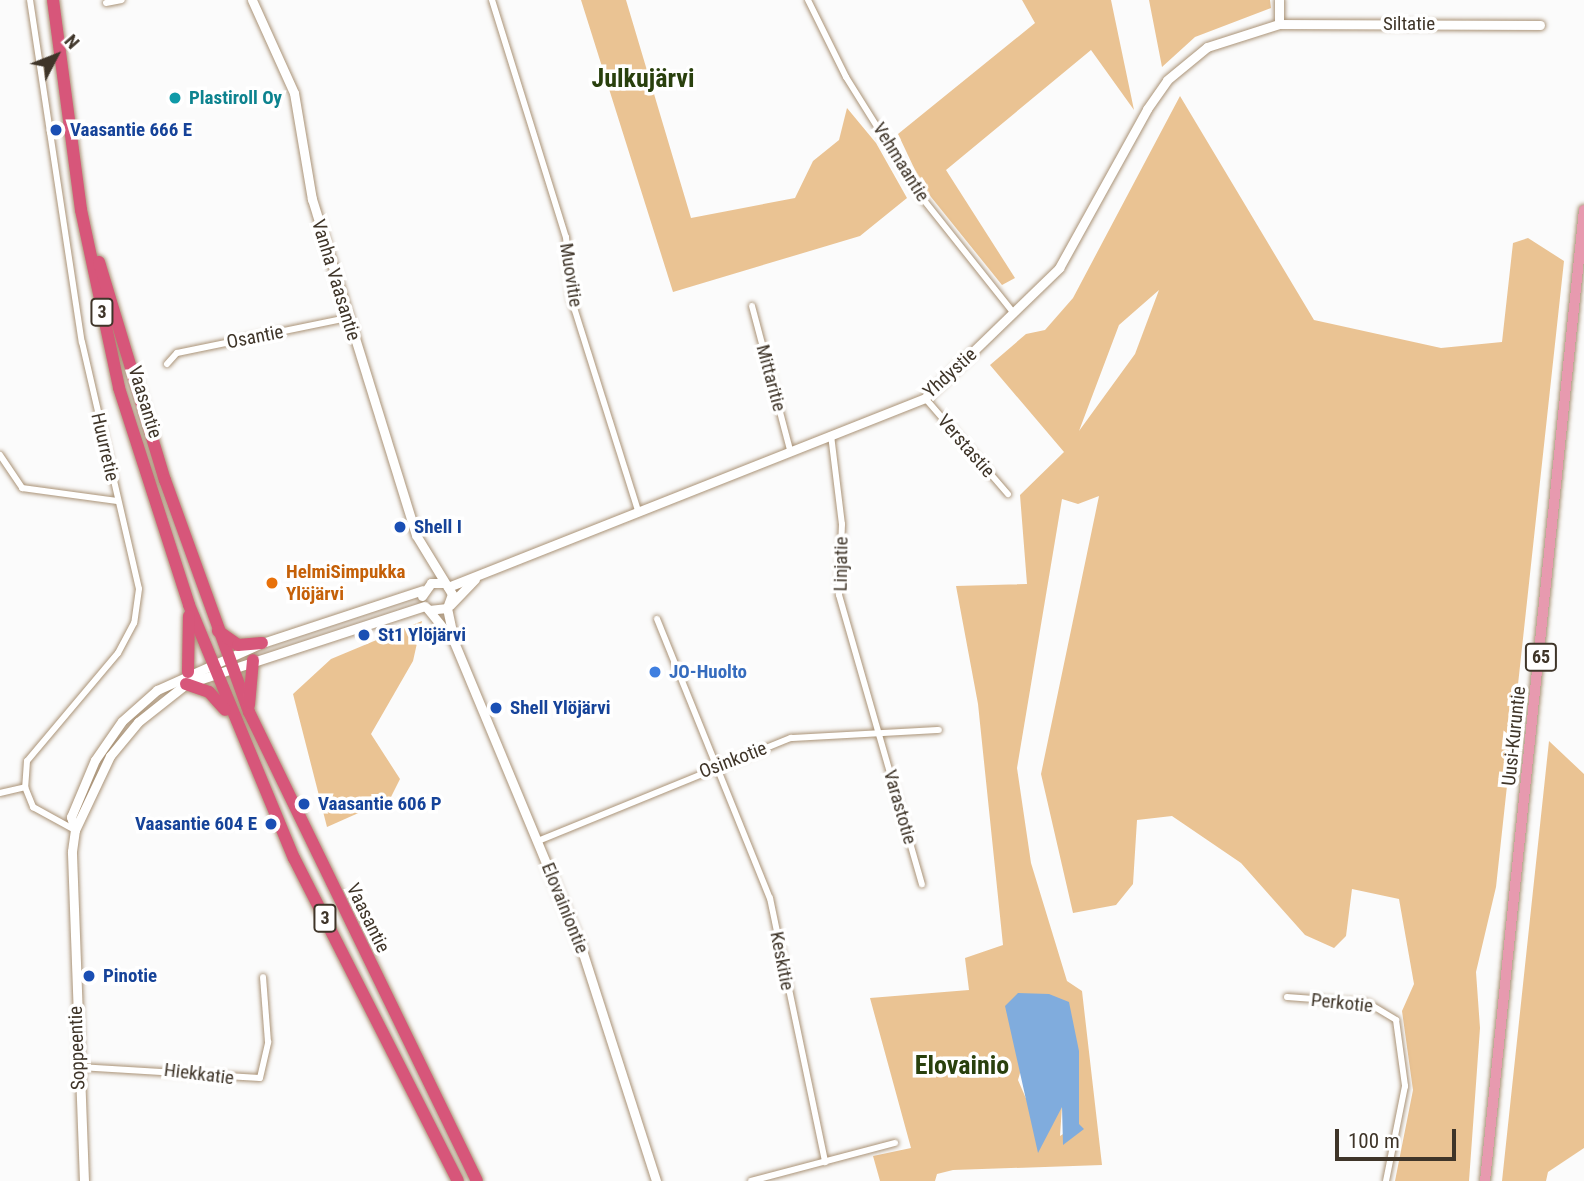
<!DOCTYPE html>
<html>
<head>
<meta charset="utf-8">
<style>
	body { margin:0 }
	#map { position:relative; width:1584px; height:1181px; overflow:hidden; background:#fbfbfb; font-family:"Roboto Condensed",sans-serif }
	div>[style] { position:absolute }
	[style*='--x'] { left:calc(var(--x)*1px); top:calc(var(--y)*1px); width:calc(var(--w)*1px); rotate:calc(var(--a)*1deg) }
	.green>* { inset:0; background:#eac393 }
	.water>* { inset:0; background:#80acdd }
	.roads { filter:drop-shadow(0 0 2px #aa9377) drop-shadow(0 0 2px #aa9377) }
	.street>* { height:6px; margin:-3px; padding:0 3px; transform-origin:3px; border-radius:3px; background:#fff }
	.secondary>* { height:9px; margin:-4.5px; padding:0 4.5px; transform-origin:4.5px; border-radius:4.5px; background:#fff }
	.primary>* { height:10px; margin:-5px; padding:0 5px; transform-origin:5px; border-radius:5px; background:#e79aaf }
	.highway>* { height:12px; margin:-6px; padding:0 6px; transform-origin:6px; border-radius:6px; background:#d7567a }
	.dots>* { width:19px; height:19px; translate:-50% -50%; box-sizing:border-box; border:4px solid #fff; border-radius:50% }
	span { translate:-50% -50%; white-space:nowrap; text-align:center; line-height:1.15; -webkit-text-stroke:7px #fff; paint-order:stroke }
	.shield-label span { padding:2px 5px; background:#fff; border:2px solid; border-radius:5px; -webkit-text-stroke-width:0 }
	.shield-label { font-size:18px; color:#3f3529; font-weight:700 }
	.street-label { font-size:19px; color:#3f3529 }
	.culture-label { font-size:19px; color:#0d838f; font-weight:700 }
	.left { translate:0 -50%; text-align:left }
	.transit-label { font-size:19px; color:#164399; font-weight:700 }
	.right { translate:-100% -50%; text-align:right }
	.food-label { font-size:19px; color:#c56008; font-weight:700 }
	.shop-label { font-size:19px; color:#366cbe; font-weight:700 }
	.district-label { font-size:26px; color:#29400d; font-weight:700 }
	.north { position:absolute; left:21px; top:21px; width:70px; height:70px; -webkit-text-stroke:5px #fff; paint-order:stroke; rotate:48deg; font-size:19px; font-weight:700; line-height:28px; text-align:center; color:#3f3529 }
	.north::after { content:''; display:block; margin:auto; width:24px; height:32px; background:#3f3529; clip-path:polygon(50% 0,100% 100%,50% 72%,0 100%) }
	.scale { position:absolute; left:1335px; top:1129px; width:121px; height:32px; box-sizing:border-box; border:4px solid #3f3529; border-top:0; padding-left:9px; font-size:21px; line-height:24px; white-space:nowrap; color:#3f3529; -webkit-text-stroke:5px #fff; paint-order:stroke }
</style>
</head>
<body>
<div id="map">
	<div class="green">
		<div style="clip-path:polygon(581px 0,626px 0,691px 218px,795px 198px,813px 161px,839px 140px,847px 108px,876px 143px,907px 198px,860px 236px,673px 292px)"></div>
		<div style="clip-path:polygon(1022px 0,1111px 0,1134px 110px,1091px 50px,946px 170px,1015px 278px,1002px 285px,923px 187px,898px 134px,1035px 23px)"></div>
		<div style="clip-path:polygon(1149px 0,1270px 0,1271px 8px,1195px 37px,1162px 67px)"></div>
		<div style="clip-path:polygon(evenodd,1180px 96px,1314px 320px,1441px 348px,1502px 342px,1513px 243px,1528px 238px,1564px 261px,1496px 887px,1476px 972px,1480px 1028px,1469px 1181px,1395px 1181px,1413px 1090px,1402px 1011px,1414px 984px,1399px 899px,1352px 889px,1346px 936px,1334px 948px,1305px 935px,1241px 863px,1172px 816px,1137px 820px,1133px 884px,1116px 905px,1073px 913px,1041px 774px,1099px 496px,1078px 504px,1062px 499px,1017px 768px,1031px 863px,1067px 981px,1082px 991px,1102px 1165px,953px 1170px,937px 1174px,935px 1181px,880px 1181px,873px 1156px,911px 1148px,870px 998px,969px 990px,965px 958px,1003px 945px,978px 704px,956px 586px,1027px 584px,1020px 495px,1064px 452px,990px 365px,1026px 334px,1045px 330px,1073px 298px,1180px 96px,1159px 290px,1135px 354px,1079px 431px,1119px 325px,1159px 290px,1180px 96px,1022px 1066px,1078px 1116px,1079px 1124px,1060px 1136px,1062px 1106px,1043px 1138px,1018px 1080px,1022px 1066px)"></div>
		<div style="clip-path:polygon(422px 621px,413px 661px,371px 734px,400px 779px,390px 799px,327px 827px,293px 694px,331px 659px)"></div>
		<div style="clip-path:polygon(1549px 741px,1584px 774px,1584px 1148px,1548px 1172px,1546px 1181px,1502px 1181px)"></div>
	</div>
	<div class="water">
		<div style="clip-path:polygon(1018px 993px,1049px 994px,1069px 1002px,1079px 1051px,1079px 1124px,1084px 1129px,1063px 1145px,1062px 1107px,1038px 1153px,1005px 1006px)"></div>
	</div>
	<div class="roads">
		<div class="street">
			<div style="--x:30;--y:0;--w:346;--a:81.4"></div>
			<div style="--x:82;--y:342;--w:253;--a:77"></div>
			<div style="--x:139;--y:589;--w:34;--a:98"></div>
			<div style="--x:134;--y:623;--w:34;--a:118"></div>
			<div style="--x:118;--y:653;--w:141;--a:130.1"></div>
			<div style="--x:27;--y:761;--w:26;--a:94"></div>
			<div style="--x:25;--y:787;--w:22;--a:68"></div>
			<div style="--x:33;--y:807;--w:48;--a:28.7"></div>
			<div style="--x:492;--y:0;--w:248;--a:72.7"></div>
			<div style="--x:566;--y:237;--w:61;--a:85.3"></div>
			<div style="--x:571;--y:298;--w:222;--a:72.5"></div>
			<div style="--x:808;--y:0;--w:86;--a:63.7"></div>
			<div style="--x:846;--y:77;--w:138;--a:58"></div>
			<div style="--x:919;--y:194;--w:149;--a:51.5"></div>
			<div style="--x:106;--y:3;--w:16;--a:-11"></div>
			<div style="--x:752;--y:306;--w:149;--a:75.2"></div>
			<div style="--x:167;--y:364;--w:15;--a:-48"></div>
			<div style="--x:177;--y:353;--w:175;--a:-11.6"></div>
			<div style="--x:925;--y:398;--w:127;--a:49.2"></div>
			<div style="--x:831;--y:435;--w:90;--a:83"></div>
			<div style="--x:842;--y:524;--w:71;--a:92.4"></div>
			<div style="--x:839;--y:595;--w:301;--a:74"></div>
			<div style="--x:0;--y:455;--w:40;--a:56"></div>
			<div style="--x:22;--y:488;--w:96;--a:7.8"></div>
			<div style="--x:657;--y:619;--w:301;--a:68"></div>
			<div style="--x:770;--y:898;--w:270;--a:78.2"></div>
			<div style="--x:0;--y:793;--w:26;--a:-13"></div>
			<div style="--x:538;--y:841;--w:273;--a:-22.2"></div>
			<div style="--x:791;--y:738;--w:148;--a:-3.1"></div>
			<div style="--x:1287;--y:997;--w:81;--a:4.2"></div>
			<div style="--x:1368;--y:1003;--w:33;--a:31"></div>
			<div style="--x:1396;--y:1020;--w:67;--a:82.2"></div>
			<div style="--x:1405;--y:1086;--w:97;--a:101.3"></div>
			<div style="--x:79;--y:1067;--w:181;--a:3.5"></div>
			<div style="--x:260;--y:1078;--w:37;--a:-77"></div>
			<div style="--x:268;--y:1042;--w:65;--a:-94.4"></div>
			<div style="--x:751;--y:1181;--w:149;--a:-14.8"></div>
		</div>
		<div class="secondary">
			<div style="--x:252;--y:0;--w:102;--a:65.7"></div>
			<div style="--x:294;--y:93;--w:108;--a:80.4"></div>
			<div style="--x:312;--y:199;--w:352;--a:72.8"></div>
			<div style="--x:416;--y:535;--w:69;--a:58.6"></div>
			<div style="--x:452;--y:594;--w:15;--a:110"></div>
			<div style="--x:447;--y:608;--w:18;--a:174"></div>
			<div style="--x:1279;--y:0;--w:24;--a:90"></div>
			<div style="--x:448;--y:587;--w:513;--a:-21.61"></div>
			<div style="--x:925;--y:398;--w:187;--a:-44.1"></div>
			<div style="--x:1059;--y:268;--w:182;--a:-61"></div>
			<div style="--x:1147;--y:109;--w:35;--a:-55"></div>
			<div style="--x:1167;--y:80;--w:52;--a:-39.5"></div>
			<div style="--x:1207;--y:47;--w:76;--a:-17.7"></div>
			<div style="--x:1279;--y:24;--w:261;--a:0.2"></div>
			<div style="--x:422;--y:596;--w:16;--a:-55"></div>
			<div style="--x:431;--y:583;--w:12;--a:0"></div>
			<div style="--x:450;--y:605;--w:36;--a:-46"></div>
			<div style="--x:427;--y:608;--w:38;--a:51"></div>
			<div style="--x:447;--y:608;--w:35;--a:78"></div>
			<div style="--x:454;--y:642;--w:327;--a:67.4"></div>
			<div style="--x:580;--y:944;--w:249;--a:72.2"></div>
			<div style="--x:75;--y:830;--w:14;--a:-107"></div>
			<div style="--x:71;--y:817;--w:62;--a:-67.2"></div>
			<div style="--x:95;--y:760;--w:47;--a:-55.3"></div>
			<div style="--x:122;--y:721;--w:47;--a:-41.5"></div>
			<div style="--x:157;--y:690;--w:115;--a:-24.1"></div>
			<div style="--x:262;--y:643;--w:169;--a:-18.2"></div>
			<div style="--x:84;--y:1181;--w:330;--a:-92.1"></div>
			<div style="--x:72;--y:851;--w:21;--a:-82"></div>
			<div style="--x:75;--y:830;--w:82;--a:-64.7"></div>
			<div style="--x:110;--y:756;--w:44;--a:-50.5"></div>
			<div style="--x:138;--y:722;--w:61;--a:-38.4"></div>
			<div style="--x:186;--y:684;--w:251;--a:-18.1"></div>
		</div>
		<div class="primary">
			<div style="--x:1485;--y:1181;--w:976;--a:-84.18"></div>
		</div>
		<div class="highway">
			<div style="--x:53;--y:0;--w:212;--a:82.4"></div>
			<div style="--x:81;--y:210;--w:182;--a:77.9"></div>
			<div style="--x:119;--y:388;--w:228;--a:72.1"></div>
			<div style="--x:189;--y:605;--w:274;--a:67.5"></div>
			<div style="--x:294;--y:858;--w:362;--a:63.1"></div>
			<div style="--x:99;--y:262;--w:228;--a:73.2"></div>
			<div style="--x:165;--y:480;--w:247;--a:70.1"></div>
			<div style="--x:249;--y:712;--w:521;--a:64.07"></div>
			<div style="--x:218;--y:631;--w:24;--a:35"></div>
			<div style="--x:238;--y:645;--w:24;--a:-5"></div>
			<div style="--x:188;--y:672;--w:56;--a:-89"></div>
			<div style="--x:186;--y:684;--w:24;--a:19"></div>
			<div style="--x:209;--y:692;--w:24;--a:48"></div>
			<div style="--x:249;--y:705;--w:45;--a:-84.9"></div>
		</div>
	</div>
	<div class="dots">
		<div style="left:175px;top:98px;background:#0f9aa8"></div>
		<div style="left:56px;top:130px;background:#1a4fb4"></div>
		<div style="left:400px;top:527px;background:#1a4fb4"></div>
		<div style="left:272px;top:583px;background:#e8710a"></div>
		<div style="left:364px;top:635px;background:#1a4fb4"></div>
		<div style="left:655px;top:672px;background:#3f7fe0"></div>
		<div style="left:496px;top:708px;background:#1a4fb4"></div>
		<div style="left:304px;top:804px;background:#1a4fb4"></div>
		<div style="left:271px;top:824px;background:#1a4fb4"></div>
		<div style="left:89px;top:976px;background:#1a4fb4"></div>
	</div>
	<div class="shield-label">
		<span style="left:102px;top:312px">3</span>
		<span style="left:1541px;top:657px">65</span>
		<span style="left:325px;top:918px">3</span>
	</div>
	<div class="street-label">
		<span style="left:1409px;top:24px">Siltatie</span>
		<span style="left:901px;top:162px;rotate:58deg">Vehmaantie</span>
		<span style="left:571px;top:275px;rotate:81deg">Muovitie</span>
		<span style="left:336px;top:280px;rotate:73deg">Vanha Vaasantie</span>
		<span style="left:255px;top:337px;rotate:-11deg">Osantie</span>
		<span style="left:950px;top:373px;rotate:-42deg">Yhdystie</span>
		<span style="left:771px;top:378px;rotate:75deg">Mittaritie</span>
		<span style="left:145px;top:402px;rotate:73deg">Vaasantie</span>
		<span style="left:966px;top:446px;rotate:49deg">Verstastie</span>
		<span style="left:105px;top:447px;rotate:77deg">Huurretie</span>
		<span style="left:841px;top:564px;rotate:-89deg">Linjatie</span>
		<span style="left:1514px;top:736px;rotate:-84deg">Uusi-Kuruntie</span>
		<span style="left:733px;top:760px;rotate:-21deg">Osinkotie</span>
		<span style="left:900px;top:807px;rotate:74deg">Varastotie</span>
		<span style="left:565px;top:908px;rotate:68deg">Elovainiontie</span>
		<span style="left:368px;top:918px;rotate:64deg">Vaasantie</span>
		<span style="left:782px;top:961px;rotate:79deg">Keskitie</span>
		<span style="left:1342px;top:1003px;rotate:6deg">Perkotie</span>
		<span style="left:77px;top:1048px;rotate:-92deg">Soppeentie</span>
		<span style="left:199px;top:1074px;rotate:7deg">Hiekkatie</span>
	</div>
	<div class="culture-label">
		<span class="left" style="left:189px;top:98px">Plastiroll Oy</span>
	</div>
	<div class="transit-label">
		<span class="left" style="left:70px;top:130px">Vaasantie 666 E</span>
		<span class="left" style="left:414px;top:527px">Shell I</span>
		<span class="left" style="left:378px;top:635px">St1 Ylöjärvi</span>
		<span class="left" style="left:510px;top:708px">Shell Ylöjärvi</span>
		<span class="left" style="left:318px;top:804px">Vaasantie 606 P</span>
		<span class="right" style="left:257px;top:824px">Vaasantie 604 E</span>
		<span class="left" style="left:103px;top:976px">Pinotie</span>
	</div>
	<div class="food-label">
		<span class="left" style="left:286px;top:583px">HelmiSimpukka<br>Ylöjärvi</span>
	</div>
	<div class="shop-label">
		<span class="left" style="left:669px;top:672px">JO-Huolto</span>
	</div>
	<div class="district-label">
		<span style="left:643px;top:79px">Julkujärvi</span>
		<span style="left:962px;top:1066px">Elovainio</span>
	</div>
	<div class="north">N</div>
	<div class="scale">100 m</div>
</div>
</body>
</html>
